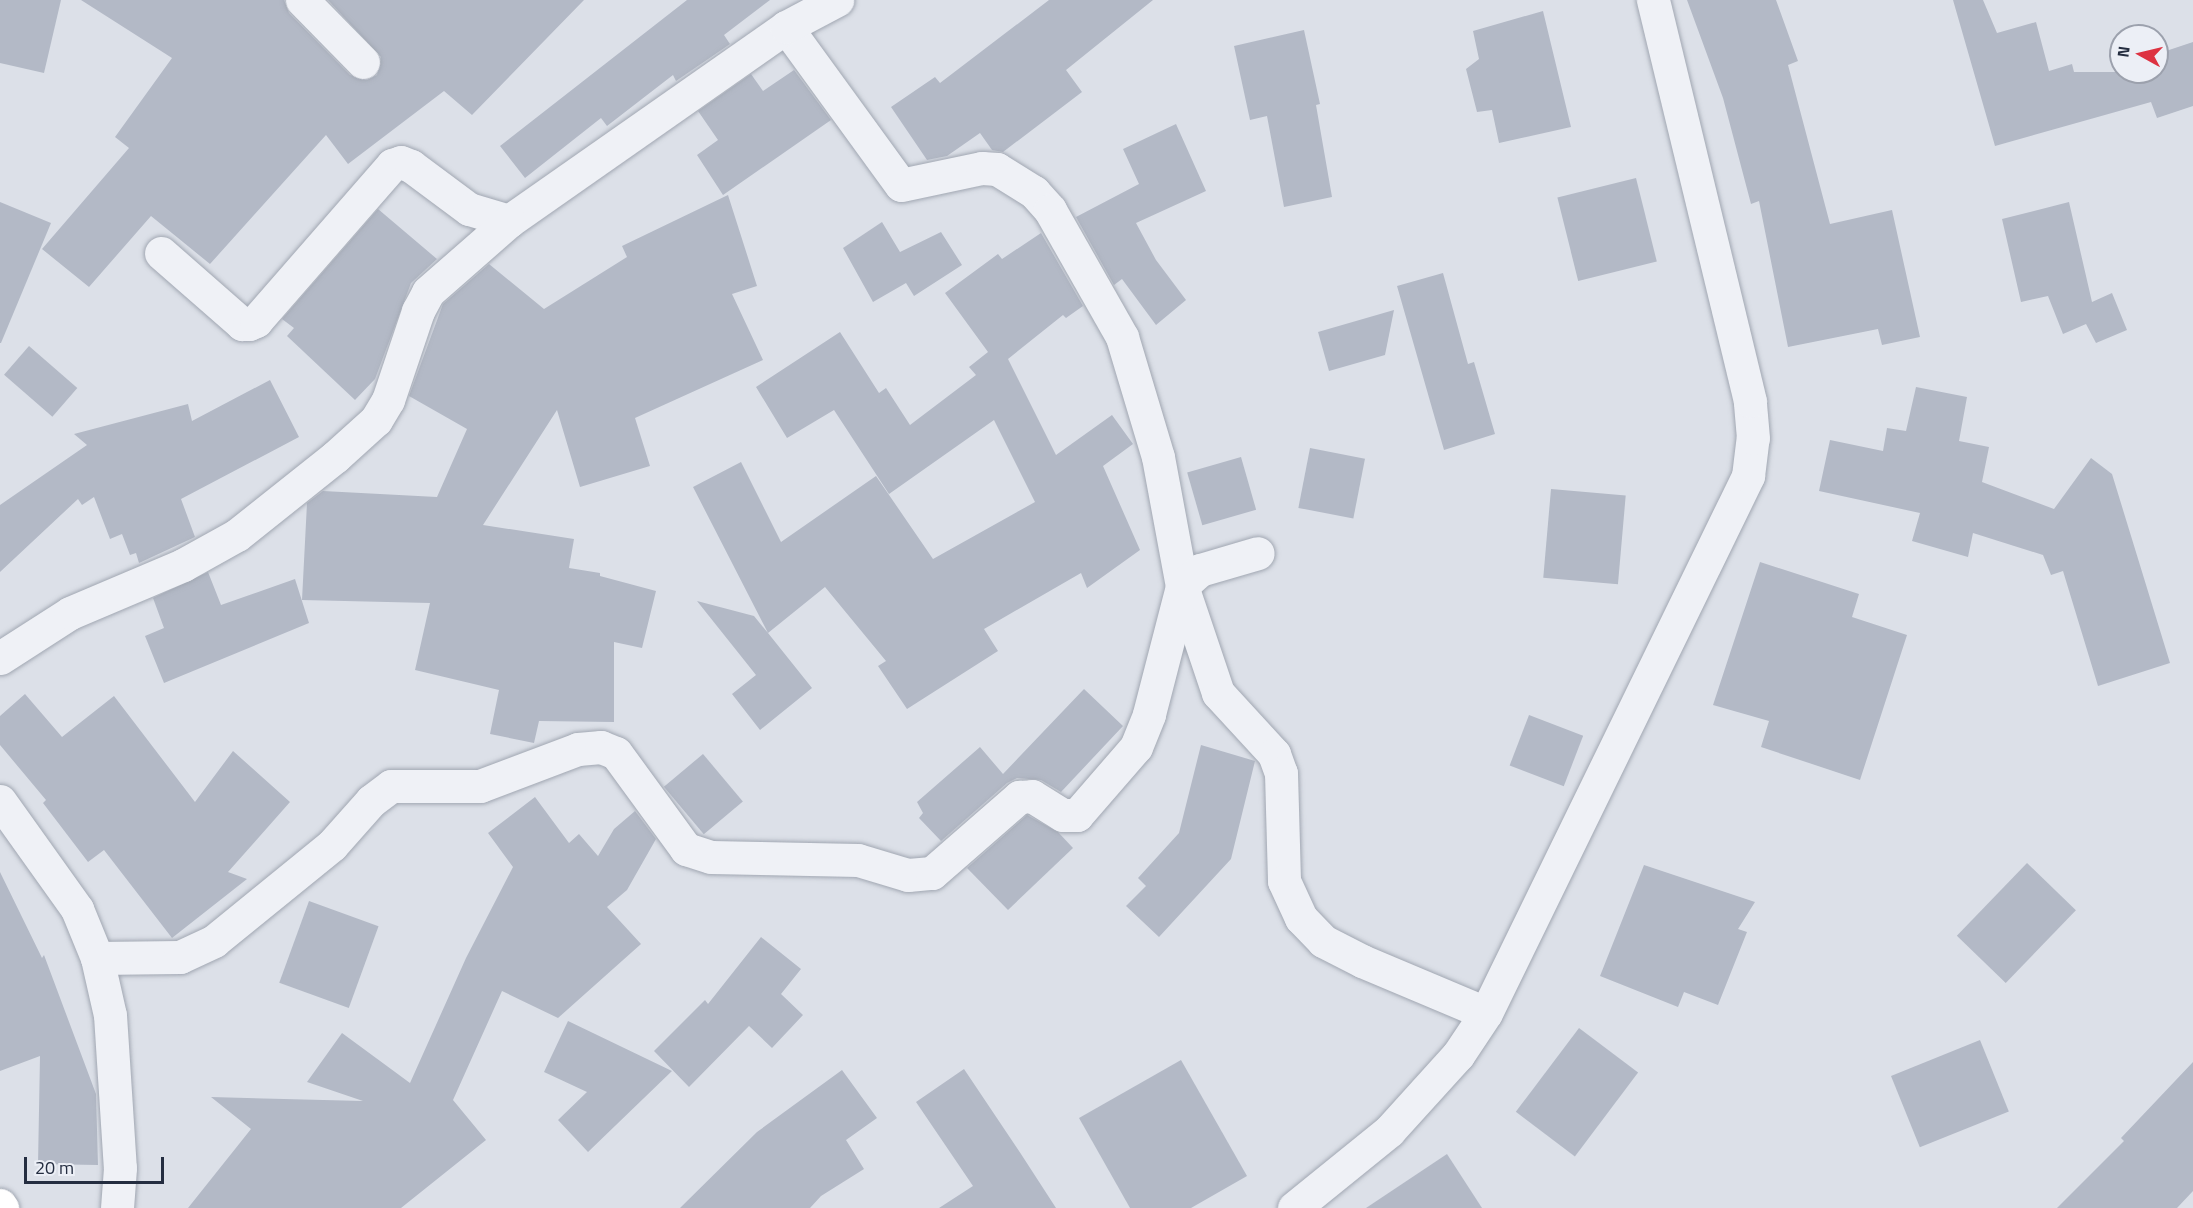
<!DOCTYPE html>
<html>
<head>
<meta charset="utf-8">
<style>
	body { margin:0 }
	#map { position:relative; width:2193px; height:1208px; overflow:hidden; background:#dce0e8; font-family:"Titillium Web",sans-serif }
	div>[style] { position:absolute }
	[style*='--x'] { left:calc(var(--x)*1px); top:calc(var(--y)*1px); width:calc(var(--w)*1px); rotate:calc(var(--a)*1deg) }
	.building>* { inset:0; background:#b3b9c6; transform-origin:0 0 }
	.roads { filter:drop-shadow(0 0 2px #a1a7b2) drop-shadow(0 0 2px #a1a7b2) }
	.minor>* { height:33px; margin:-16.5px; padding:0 16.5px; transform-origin:16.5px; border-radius:16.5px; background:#eff1f6 }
	.secondary>* { height:33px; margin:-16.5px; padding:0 16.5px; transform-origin:16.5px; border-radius:16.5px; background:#fff }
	span { translate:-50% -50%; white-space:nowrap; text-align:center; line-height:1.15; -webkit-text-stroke:4.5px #eceff6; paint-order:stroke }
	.north { position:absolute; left:2109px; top:24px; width:60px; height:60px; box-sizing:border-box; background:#eceff6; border:2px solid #9ca1ad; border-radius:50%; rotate:278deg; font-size:16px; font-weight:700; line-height:24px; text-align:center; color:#242d40 }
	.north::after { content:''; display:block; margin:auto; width:21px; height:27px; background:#dd3241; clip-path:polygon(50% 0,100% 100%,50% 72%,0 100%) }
	.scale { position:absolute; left:24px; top:1157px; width:140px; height:27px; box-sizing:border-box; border:3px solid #242d40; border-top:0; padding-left:8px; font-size:18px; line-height:21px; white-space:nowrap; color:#242d40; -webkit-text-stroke:4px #eceff6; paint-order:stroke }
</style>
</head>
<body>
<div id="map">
	<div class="building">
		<div style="clip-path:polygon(0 0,61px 0,44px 73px,0 63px)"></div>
		<div style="clip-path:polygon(81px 0,284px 0,289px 13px,350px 75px,367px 80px,377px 75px,381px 57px,328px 0,584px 0,472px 115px,444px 91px,348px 164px,326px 135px,210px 264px,151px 216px,89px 287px,42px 249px,129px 148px,115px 137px,172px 58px)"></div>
		<div style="clip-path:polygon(687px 0,770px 0,724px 35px,730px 44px,676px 81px,673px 75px,607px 126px,601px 118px,525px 178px,500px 146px)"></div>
		<div style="clip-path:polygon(1049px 0,1153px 0,1066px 70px,1082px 92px,1003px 152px,992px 150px,980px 133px,947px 156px,927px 160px,891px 107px,935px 77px,940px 83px)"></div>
		<div style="clip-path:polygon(1687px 0,1776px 0,1798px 61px,1788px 65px,1830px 224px,1892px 210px,1920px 337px,1882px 345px,1878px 329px,1788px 347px,1759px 201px,1751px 204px,1723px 98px)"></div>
		<div style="clip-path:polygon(1953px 0,1983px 0,1997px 33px,2036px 22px,2049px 71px,2072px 64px,2074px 72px,2157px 72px,2157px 54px,2193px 42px,2193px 106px,2157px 118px,2151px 102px,1995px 146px)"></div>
		<div style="clip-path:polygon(1543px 11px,1571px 127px,1499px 143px,1492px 110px,1477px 112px,1466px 69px,1479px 59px,1473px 31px)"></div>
		<div style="clip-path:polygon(1304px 30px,1320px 104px,1316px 105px,1332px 197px,1284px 207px,1267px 116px,1250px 120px,1234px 46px)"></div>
		<div style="clip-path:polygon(794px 70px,831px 120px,723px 195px,697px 155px,718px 140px,698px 111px,751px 74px,763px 91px)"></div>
		<div style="clip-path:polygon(1176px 124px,1206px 191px,1136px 223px,1156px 260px,1186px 300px,1156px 325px,1122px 279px,1114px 285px,1076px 217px,1139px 184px,1123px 149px)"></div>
		<div style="left:1636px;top:178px;width:86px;height:81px;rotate:76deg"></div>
		<div style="clip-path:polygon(728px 195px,757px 286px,732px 294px,763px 360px,635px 418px,650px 466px,580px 487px,557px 410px,483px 525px,574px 539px,569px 568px,600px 573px,600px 576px,656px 591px,642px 648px,614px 642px,614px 722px,539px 721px,534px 743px,490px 734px,499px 690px,415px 670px,430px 603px,302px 600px,307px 503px,323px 491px,437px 497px,467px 429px,409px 396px,443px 304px,489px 264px,544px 309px,627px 257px,622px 246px)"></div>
		<div style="clip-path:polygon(0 202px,51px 223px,1px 343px,0 343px)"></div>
		<div style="clip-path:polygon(2069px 202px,2092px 302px,2112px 293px,2127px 330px,2096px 343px,2086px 324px,2063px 334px,2048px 296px,2021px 302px,2002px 219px)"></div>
		<div style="clip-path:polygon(378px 209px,437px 259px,411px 283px,375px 379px,355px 400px,287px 336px,294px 328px,282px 319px)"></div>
		<div style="clip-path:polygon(882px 222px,900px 252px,941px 232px,962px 265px,914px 296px,906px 283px,873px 302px,843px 248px)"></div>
		<div style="clip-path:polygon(1041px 233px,1083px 306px,1066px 318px,1063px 315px,1008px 359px,1056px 455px,1112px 415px,1133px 444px,1103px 466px,1140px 550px,1087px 588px,1081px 573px,984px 629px,998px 651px,907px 709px,878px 666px,886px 661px,825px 587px,768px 633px,812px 688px,760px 730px,732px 694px,756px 675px,697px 601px,754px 616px,768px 633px,693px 487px,741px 462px,781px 542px,876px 476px,933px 559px,1035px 502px,994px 420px,889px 494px,834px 410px,787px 438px,756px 387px,840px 332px,879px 393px,886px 388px,910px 425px,976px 375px,969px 367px,988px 352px,945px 293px,998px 254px,1002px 259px)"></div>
		<div style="clip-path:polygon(1443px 273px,1468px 364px,1474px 362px,1495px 434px,1444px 450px,1397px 286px)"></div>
		<div style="clip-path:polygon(1394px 310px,1385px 355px,1329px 371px,1318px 332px)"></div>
		<div style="left:29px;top:346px;width:64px;height:38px;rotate:41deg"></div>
		<div style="clip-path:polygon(270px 380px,299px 437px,181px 499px,195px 537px,139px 563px,136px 553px,130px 555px,122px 534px,110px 539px,94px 497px,82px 505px,78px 499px,0 572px,0 505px,87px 445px,74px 434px,188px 404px,192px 421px)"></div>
		<div style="clip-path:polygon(1916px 387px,1967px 397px,1959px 441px,1989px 447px,1982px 482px,2054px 509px,2091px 458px,2112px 474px,2170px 663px,2098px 686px,2063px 571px,2051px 575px,2043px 555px,1973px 533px,1968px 557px,1912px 541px,1920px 513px,1819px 491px,1830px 440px,1883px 451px,1887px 428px,1906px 431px)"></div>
		<div style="left:1310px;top:448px;width:56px;height:61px;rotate:11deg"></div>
		<div style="left:1241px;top:457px;width:55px;height:56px;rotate:74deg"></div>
		<div style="left:1551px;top:489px;width:75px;height:89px;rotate:5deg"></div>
		<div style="clip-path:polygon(1760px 562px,1859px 594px,1852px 617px,1907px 635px,1860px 780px,1761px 747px,1769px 721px,1713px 705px)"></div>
		<div style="clip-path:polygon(208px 572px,221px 605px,295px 579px,309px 623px,164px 683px,145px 636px,164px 628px,153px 598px)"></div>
		<div style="clip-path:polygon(1084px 689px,1123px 726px,1061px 792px,1041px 780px,1017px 778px,1007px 783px,941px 841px,919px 818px,923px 813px,917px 802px,980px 747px,1003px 774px)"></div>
		<div style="clip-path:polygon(25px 694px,62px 737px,114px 696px,195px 802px,233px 751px,290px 802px,228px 872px,247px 879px,172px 938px,104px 850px,88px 862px,43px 803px,46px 800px,0 745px,0 716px)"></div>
		<div style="left:1529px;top:715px;width:58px;height:54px;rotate:21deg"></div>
		<div style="clip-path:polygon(1201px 745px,1255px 761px,1231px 859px,1159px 937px,1126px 906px,1146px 886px,1138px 878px,1179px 833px)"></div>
		<div style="left:703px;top:754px;width:62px;height:51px;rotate:50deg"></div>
		<div style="clip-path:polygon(535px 797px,569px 843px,579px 834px,598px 856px,614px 829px,635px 811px,656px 839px,627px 890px,607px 907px,641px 944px,558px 1018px,502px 991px,453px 1100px,486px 1140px,401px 1208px,188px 1208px,251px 1129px,211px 1097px,363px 1101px,307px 1082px,342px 1033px,410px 1083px,466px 958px,513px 867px,488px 833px)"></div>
		<div style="clip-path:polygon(1027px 815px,1058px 832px,1073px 848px,1008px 910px,967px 868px)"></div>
		<div style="left:2027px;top:863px;width:68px;height:101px;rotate:44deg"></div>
		<div style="clip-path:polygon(1644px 865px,1755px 902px,1738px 929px,1747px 932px,1718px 1005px,1684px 992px,1678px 1007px,1600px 976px)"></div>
		<div style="clip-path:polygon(0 872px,42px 958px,44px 955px,96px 1094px,98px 1165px,38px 1164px,40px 1056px,0 1071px)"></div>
		<div style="left:309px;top:901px;width:74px;height:87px;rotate:20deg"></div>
		<div style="clip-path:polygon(761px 937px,801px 969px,781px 994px,803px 1015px,772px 1048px,749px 1026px,689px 1087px,654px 1051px,705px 1000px,708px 1004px)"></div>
		<div style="clip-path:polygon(568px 1021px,672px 1071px,588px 1152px,558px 1120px,587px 1092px,544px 1072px)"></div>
		<div style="left:1579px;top:1028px;width:74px;height:105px;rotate:37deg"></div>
		<div style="left:1980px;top:1040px;width:77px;height:96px;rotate:68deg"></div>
		<div style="clip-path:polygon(1181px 1060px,1247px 1176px,1191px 1208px,1130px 1208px,1079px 1118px)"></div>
		<div style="clip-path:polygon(2193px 1062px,2193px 1191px,2177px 1208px,2057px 1208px,2124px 1141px,2121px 1138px)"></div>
		<div style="clip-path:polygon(964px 1069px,1021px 1154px,1056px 1208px,939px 1208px,973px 1186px,916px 1102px)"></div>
		<div style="clip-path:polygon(842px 1070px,877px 1118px,846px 1140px,864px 1169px,821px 1196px,810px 1208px,680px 1208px,757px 1132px)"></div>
		<div style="clip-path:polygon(1447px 1154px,1482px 1208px,1366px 1208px)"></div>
	</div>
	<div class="roads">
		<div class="minor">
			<div style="--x:302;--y:0;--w:87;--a:45.5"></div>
			<div style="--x:786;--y:27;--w:195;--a:54"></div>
			<div style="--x:901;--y:185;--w:83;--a:-11.9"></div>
			<div style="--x:982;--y:168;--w:15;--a:4"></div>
			<div style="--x:997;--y:169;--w:44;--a:31.9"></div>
			<div style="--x:1034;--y:192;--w:24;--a:48"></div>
			<div style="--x:1050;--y:210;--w:146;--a:60.4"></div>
			<div style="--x:1122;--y:337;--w:125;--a:73.3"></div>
			<div style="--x:1158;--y:457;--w:131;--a:79.5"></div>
			<div style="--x:1182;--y:586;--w:113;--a:71.4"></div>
			<div style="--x:1218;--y:693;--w:83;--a:47.4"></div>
			<div style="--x:1274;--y:754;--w:20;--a:70"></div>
			<div style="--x:1281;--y:773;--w:108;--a:88.4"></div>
			<div style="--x:1284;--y:881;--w:41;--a:65.3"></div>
			<div style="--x:1301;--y:918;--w:32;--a:46"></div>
			<div style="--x:1323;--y:941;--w:44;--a:27.1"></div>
			<div style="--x:1362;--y:961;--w:134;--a:22.8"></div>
			<div style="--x:161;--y:253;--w:108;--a:41.2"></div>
			<div style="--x:242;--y:324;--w:7;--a:0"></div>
			<div style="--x:249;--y:324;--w:8;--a:-23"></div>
			<div style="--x:256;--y:321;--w:207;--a:-48.9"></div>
			<div style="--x:392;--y:165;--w:9;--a:-18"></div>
			<div style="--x:401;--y:162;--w:11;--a:22"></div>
			<div style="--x:411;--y:166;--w:72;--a:36.6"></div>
			<div style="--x:469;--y:209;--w:42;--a:16.7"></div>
			<div style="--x:509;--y:221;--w:338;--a:-35"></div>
			<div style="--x:786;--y:27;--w:58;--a:-27.9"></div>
			<div style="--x:0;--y:658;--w:83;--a:-32.7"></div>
			<div style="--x:70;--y:613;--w:123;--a:-23"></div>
			<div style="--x:183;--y:565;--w:62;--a:-29.1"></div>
			<div style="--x:237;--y:535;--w:125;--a:-38.5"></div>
			<div style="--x:335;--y:457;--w:55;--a:-42.1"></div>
			<div style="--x:376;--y:420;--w:23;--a:-59"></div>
			<div style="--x:388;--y:400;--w:94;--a:-71.4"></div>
			<div style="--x:418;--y:311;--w:21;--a:-62"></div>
			<div style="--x:428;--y:292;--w:108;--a:-41.2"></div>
			<div style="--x:0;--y:801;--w:133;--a:54.5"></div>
			<div style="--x:77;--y:909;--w:53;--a:67.8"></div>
			<div style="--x:97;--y:958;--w:58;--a:77.2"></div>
			<div style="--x:110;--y:1015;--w:153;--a:86.3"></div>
			<div style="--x:120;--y:1168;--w:40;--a:94.3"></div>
			<div style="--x:97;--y:958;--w:83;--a:-0.7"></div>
			<div style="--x:180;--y:957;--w:38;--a:-25"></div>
			<div style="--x:214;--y:941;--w:152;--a:-39.1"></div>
			<div style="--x:332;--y:845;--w:59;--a:-48.4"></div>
			<div style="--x:371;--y:801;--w:25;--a:-37"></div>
			<div style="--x:391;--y:786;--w:89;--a:0"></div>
			<div style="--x:480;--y:786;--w:105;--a:-20.7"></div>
			<div style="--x:578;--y:749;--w:23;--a:-5"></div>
			<div style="--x:601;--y:747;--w:16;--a:22"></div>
			<div style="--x:616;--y:753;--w:119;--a:53.9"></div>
			<div style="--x:686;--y:849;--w:26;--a:18"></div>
			<div style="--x:711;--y:857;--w:147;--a:1.2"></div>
			<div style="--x:858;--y:860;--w:52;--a:16.7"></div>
			<div style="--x:908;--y:875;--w:24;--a:-5"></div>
			<div style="--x:932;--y:873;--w:116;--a:-41.1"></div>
			<div style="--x:1019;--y:797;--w:13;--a:-4"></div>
			<div style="--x:1032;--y:796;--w:36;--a:32"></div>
			<div style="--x:1063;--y:815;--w:14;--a:0"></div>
			<div style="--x:1077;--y:815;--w:90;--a:-49.1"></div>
			<div style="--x:1136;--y:747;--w:35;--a:-68"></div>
			<div style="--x:1149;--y:714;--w:132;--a:-75.5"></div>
			<div style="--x:1182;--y:586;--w:24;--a:-42"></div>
			<div style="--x:1200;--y:570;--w:60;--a:-16.3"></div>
			<div style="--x:1294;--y:1208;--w:122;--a:-39"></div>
			<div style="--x:1389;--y:1131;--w:103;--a:-47.8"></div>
			<div style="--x:1458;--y:1055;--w:50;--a:-56.3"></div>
			<div style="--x:1486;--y:1013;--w:598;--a:-63.99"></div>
			<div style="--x:1748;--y:476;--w:38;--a:-83"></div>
			<div style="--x:1753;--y:438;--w:37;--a:-95"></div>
			<div style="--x:1750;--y:401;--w:413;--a:-103.6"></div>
		</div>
		<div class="secondary">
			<div style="--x:0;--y:1205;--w:4;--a:56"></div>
		</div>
	</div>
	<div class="north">N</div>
	<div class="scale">20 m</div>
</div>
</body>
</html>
